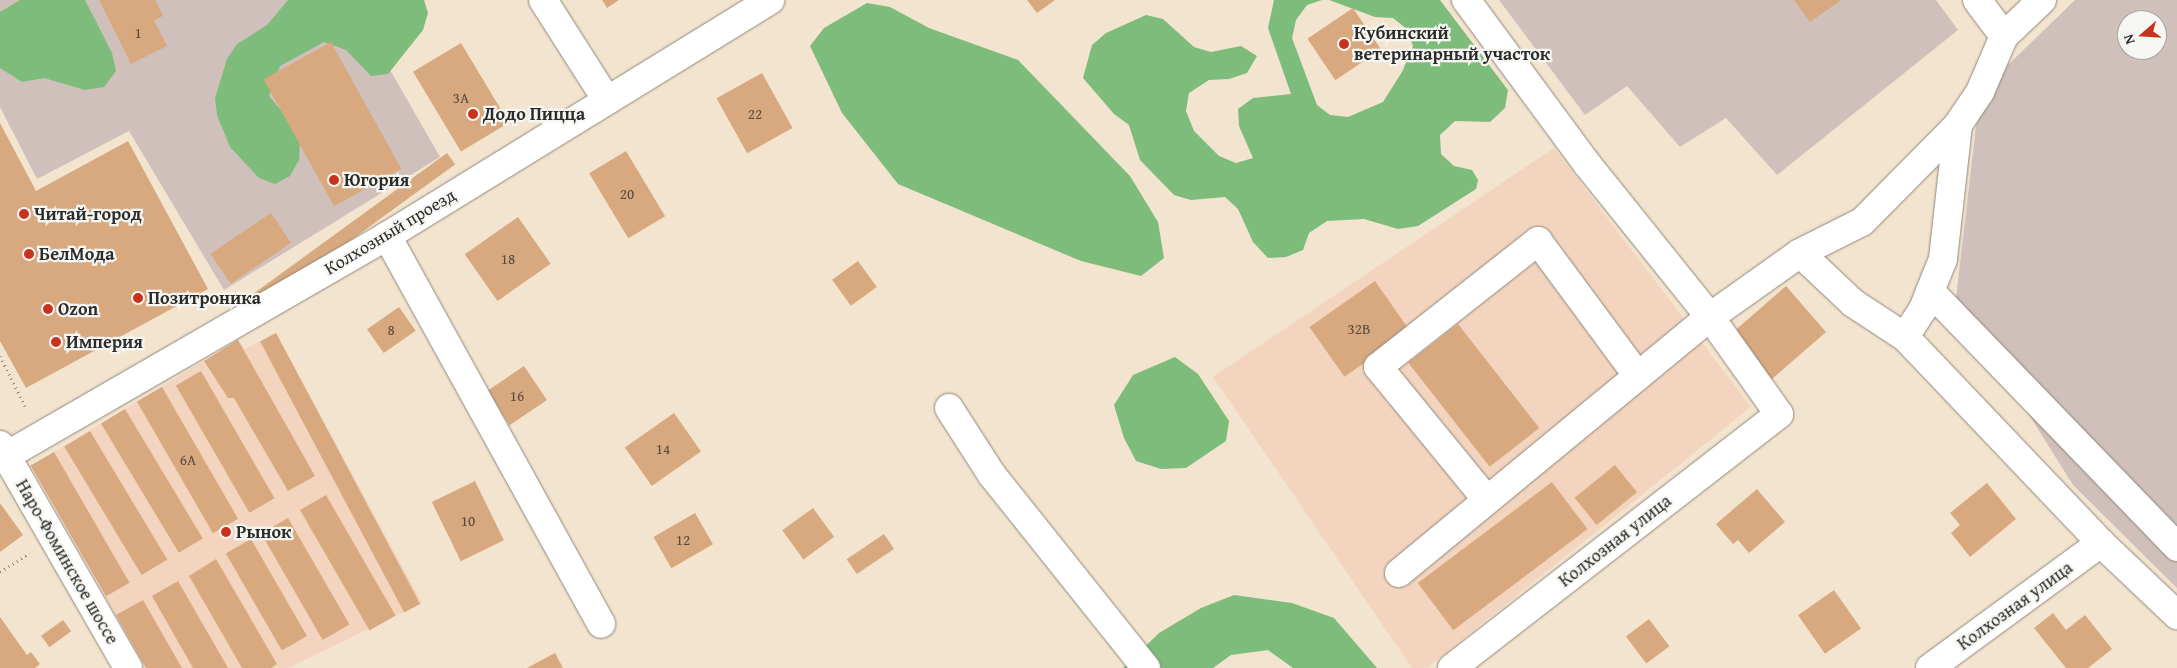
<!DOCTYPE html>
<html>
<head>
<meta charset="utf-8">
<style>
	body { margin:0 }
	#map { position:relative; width:2177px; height:668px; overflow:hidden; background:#f3e4cf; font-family:"Gentium Book Plus",serif }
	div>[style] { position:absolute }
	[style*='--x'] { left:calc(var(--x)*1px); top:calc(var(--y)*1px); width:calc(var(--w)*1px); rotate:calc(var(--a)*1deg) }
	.built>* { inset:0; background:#f3d4bf }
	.industrial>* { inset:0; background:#cfc0bb }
	.forest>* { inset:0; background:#7ebc7b }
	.building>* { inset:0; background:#d8a97f; transform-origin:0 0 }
	.path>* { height:3px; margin-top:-1.5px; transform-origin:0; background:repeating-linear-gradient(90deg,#8f887d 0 1px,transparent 0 5px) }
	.roads { filter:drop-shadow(0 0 1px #8f887d) drop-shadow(0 0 1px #8f887d) }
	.minor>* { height:28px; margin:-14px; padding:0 14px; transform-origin:14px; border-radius:14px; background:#fff }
	.dots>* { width:14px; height:14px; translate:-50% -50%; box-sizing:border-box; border:2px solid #f6f6f2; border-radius:50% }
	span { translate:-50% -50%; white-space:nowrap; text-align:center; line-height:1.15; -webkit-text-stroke:4.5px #f6f6f2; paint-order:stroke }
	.number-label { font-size:15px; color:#564a40 }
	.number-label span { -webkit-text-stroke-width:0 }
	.poi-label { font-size:18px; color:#2b2b2b; font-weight:700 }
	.left { translate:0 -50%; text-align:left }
	.street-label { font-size:18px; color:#2b2b2b }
	.north { position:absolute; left:2117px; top:10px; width:50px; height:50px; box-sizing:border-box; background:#f6f6f2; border:1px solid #a5a5a2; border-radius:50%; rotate:251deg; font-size:14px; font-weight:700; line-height:20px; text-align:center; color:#2b2b2b }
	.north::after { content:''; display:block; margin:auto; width:18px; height:22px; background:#c8321e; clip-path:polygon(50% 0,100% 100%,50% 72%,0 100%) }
</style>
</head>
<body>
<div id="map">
	<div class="built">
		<div style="clip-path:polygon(1554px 148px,1751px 407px,1427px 668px,1412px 668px,1213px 377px)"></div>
		<div style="clip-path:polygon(276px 333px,422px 603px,288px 668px,146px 668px,31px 466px,238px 340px,245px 349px)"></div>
	</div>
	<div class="industrial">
		<div style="clip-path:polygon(0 0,350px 0,440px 157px,224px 290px,129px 131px,37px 179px,0 107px)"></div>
		<div style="clip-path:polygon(1499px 0,1936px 0,1958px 30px,1777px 175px,1726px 118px,1680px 147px,1627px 86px,1585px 115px)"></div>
		<div style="clip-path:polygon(evenodd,2075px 0,2177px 0,2177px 588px,2073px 485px,1956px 298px,1980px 92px,2075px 0,2127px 20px,2157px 20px,2157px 50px,2127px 50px,2127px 20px)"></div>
	</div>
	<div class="forest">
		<div style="clip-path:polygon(20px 0,85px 0,112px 53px,116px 71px,104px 87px,85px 90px,44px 78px,22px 82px,0 68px,0 12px)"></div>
		<div style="clip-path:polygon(288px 0,424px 0,428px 13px,423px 30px,388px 74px,371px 76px,346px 50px,324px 42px,280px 66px,269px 96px,294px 126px,300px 142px,299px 160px,290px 176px,275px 184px,259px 178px,230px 147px,217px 115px,215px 98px,227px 59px,237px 44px,267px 25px)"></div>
		<div style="clip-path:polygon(1274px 0,1322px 0,1307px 5px,1296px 20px,1292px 38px,1317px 105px,1330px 115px,1348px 117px,1383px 102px,1402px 72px,1413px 46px,1407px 29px,1393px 18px,1375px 17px,1329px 0,1440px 0,1508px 90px,1505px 108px,1490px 122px,1455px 121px,1440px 135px,1441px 154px,1454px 166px,1472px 170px,1478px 180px,1476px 189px,1418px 226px,1398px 229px,1364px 219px,1327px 221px,1309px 233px,1303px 250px,1286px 257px,1268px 258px,1253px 242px,1238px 209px,1225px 197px,1191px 200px,1174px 195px,1140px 160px,1129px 125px,1114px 114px,1083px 78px,1092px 45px,1106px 33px,1146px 15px,1163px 19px,1194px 47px,1211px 52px,1241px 46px,1257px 56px,1247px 73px,1229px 79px,1209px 80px,1189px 93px,1186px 111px,1194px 131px,1219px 156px,1236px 163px,1253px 158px,1239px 126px,1238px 109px,1253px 98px,1291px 94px,1268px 28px)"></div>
		<div style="clip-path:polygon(867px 3px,890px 7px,929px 28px,1018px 60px,1130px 176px,1158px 222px,1164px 258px,1141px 276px,1081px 261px,898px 184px,842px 113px,810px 46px,824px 28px)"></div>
		<div style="clip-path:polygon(1175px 357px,1198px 374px,1229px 421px,1226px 441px,1186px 468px,1161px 469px,1136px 461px,1124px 438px,1114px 405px,1133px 375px)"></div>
		<div style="clip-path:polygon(1234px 595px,1292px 603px,1334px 618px,1377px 668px,1293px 668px,1268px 650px,1231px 655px,1213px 668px,1123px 668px,1159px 633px,1201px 608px)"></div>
	</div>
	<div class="building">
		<div style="clip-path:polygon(99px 0,155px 0,163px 16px,154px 20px,167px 46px,131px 64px)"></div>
		<div style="clip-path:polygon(602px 0,619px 0,607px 8px)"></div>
		<div style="clip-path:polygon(1027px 0,1055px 0,1037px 13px)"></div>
		<div style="clip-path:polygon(1794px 0,1841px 0,1810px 22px)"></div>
		<div style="left:1353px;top:8px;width:50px;height:55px;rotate:56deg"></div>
		<div style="left:331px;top:42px;width:145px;height:77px;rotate:61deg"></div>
		<div style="left:461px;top:43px;width:93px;height:56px;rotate:59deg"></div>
		<div style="left:762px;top:73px;width:63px;height:52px;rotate:61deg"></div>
		<div style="clip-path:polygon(0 123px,36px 191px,128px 141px,208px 289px,26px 388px,0 341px)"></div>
		<div style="left:626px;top:151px;width:76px;height:43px;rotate:59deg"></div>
		<div style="left:447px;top:153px;width:14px;height:262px;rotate:54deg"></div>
		<div style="left:271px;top:213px;width:36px;height:73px;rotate:56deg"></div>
		<div style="left:518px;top:217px;width:57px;height:65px;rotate:55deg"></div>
		<div style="left:858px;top:261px;width:32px;height:32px;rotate:54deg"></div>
		<div style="left:1375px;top:281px;width:61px;height:80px;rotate:55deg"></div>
		<div style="left:1786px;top:286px;width:61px;height:73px;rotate:49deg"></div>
		<div style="left:399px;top:307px;width:29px;height:39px;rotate:55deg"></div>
		<div style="left:1458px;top:324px;width:132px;height:63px;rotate:52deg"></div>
		<div style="left:276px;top:333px;width:307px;height:18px;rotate:62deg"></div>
		<div style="clip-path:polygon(238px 340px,315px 476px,288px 491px,234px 398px,228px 398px,204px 361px)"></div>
		<div style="left:524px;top:366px;width:41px;height:45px;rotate:56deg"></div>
		<div style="left:201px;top:371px;width:147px;height:29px;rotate:60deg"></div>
		<div style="left:162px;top:387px;width:152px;height:29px;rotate:60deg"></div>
		<div style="left:125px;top:409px;width:151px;height:28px;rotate:59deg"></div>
		<div style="left:674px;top:413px;width:47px;height:60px;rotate:55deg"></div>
		<div style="left:90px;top:431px;width:150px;height:30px;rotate:59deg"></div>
		<div style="left:54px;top:452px;width:151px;height:27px;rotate:60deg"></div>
		<div style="left:1615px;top:465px;width:35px;height:52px;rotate:51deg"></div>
		<div style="left:475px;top:481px;width:66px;height:48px;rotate:64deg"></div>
		<div style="left:1552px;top:482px;width:59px;height:168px;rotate:53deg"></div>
		<div style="clip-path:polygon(1987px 483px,2016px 519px,1970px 557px,1951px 533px,1960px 525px,1950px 513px)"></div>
		<div style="clip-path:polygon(1757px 489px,1785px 522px,1749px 553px,1738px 540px,1733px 544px,1716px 524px)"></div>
		<div style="left:326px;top:495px;width:139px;height:30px;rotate:60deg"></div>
		<div style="clip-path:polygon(0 503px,23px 535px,0 552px)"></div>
		<div style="left:813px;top:508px;width:36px;height:38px;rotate:54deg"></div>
		<div style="left:695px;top:513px;width:36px;height:48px;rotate:60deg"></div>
		<div style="left:288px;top:518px;width:123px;height:31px;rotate:60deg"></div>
		<div style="left:884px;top:534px;width:18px;height:45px;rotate:56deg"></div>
		<div style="left:251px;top:539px;width:112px;height:29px;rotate:60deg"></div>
		<div style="clip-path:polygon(216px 559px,277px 664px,271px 668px,242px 668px,189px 576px)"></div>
		<div style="clip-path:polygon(178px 581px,228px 668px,193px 668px,152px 596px)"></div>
		<div style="left:1834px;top:590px;width:47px;height:44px;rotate:55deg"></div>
		<div style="clip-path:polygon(143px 600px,182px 668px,146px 668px,116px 615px)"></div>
		<div style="clip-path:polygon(2053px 613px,2066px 630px,2085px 615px,2112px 649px,2088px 668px,2066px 668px,2034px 628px)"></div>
		<div style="clip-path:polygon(0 617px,27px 655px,31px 652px,40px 664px,35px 668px,0 668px)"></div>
		<div style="left:1649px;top:619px;width:34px;height:29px;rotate:53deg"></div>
		<div style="left:63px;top:620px;width:14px;height:27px;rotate:54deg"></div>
		<div style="clip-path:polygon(555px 653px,563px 668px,527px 668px)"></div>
	</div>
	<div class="path">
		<div style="--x:0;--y:356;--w:60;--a:63.4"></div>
		<div style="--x:0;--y:572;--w:35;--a:-33"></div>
	</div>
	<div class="roads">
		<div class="minor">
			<div style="--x:543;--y:0;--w:117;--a:57.5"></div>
			<div style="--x:1977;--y:0;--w:45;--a:53.1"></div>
			<div style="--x:2042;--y:0;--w:52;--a:136.5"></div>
			<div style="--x:2004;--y:36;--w:61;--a:113.2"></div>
			<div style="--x:1980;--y:92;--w:40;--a:124"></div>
			<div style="--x:1958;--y:125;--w:135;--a:96.4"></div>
			<div style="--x:1943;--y:259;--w:54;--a:111.8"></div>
			<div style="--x:1923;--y:309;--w:33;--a:123"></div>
			<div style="--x:1905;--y:337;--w:284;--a:46.4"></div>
			<div style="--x:2101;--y:543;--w:105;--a:43.5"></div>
			<div style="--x:387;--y:236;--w:443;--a:61.1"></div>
			<div style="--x:1800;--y:253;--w:69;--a:-26.6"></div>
			<div style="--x:1862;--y:222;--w:136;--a:-45.3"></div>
			<div style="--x:1930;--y:291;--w:356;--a:46"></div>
			<div style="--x:949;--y:408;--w:80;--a:57.3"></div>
			<div style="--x:992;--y:475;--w:247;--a:51.4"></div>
			<div style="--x:0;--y:445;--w:257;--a:60.1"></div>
			<div style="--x:6;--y:456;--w:440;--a:-30"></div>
			<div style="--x:387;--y:236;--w:450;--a:-31.6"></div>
			<div style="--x:1487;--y:500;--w:172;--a:-129.3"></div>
			<div style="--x:1378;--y:367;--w:204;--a:-38.2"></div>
			<div style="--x:1538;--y:241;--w:168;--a:53.5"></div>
			<div style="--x:1399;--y:573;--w:403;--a:-39.5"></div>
			<div style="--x:1710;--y:317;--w:110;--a:-35.4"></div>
			<div style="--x:1800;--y:253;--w:73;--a:43.3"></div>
			<div style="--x:1853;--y:303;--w:62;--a:33.2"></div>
			<div style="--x:1452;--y:668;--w:414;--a:-37.8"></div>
			<div style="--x:1779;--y:414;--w:119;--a:-125.4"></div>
			<div style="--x:1710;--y:317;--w:196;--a:-128.8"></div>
			<div style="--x:1587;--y:164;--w:204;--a:-126.4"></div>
			<div style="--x:1930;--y:668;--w:212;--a:-36.2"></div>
		</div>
	</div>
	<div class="dots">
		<div style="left:1344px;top:44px;background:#c8321e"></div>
		<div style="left:473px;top:114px;background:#c8321e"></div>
		<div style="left:334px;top:180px;background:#c8321e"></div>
		<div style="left:24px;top:214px;background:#c8321e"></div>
		<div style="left:29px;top:254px;background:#c8321e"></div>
		<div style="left:138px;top:298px;background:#c8321e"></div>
		<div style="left:48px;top:309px;background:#c8321e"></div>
		<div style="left:56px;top:342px;background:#c8321e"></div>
		<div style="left:226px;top:532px;background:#c8321e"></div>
	</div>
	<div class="number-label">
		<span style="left:138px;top:33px">1</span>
		<span style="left:461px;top:98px">3А</span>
		<span style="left:755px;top:114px">22</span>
		<span style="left:627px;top:194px">20</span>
		<span style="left:508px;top:259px">18</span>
		<span style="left:1359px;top:329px">32В</span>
		<span style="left:391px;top:330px">8</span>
		<span style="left:517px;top:396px">16</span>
		<span style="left:663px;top:449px">14</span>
		<span style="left:188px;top:460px">6А</span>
		<span style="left:468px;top:521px">10</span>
		<span style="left:683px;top:540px">12</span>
	</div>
	<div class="poi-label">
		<span class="left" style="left:1354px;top:44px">Кубинский<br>ветеринарный участок</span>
		<span class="left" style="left:483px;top:114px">Додо Пицца</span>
		<span class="left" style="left:344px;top:180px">Югория</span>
		<span class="left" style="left:34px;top:214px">Читай-город</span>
		<span class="left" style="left:39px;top:254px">БелМода</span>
		<span class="left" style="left:148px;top:298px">Позитроника</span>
		<span class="left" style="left:58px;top:309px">Ozon</span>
		<span class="left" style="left:66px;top:342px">Империя</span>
		<span class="left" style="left:236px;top:532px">Рынок</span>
	</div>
	<div class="street-label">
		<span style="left:390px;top:232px;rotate:-31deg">Колхозный проезд</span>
		<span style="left:1615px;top:541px;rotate:-38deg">Колхозная улица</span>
		<span style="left:67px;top:562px;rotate:60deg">Наро-Фоминское шоссе</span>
		<span style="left:2015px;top:606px;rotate:-36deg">Колхозная улица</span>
	</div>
	<div class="north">N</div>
</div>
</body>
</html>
